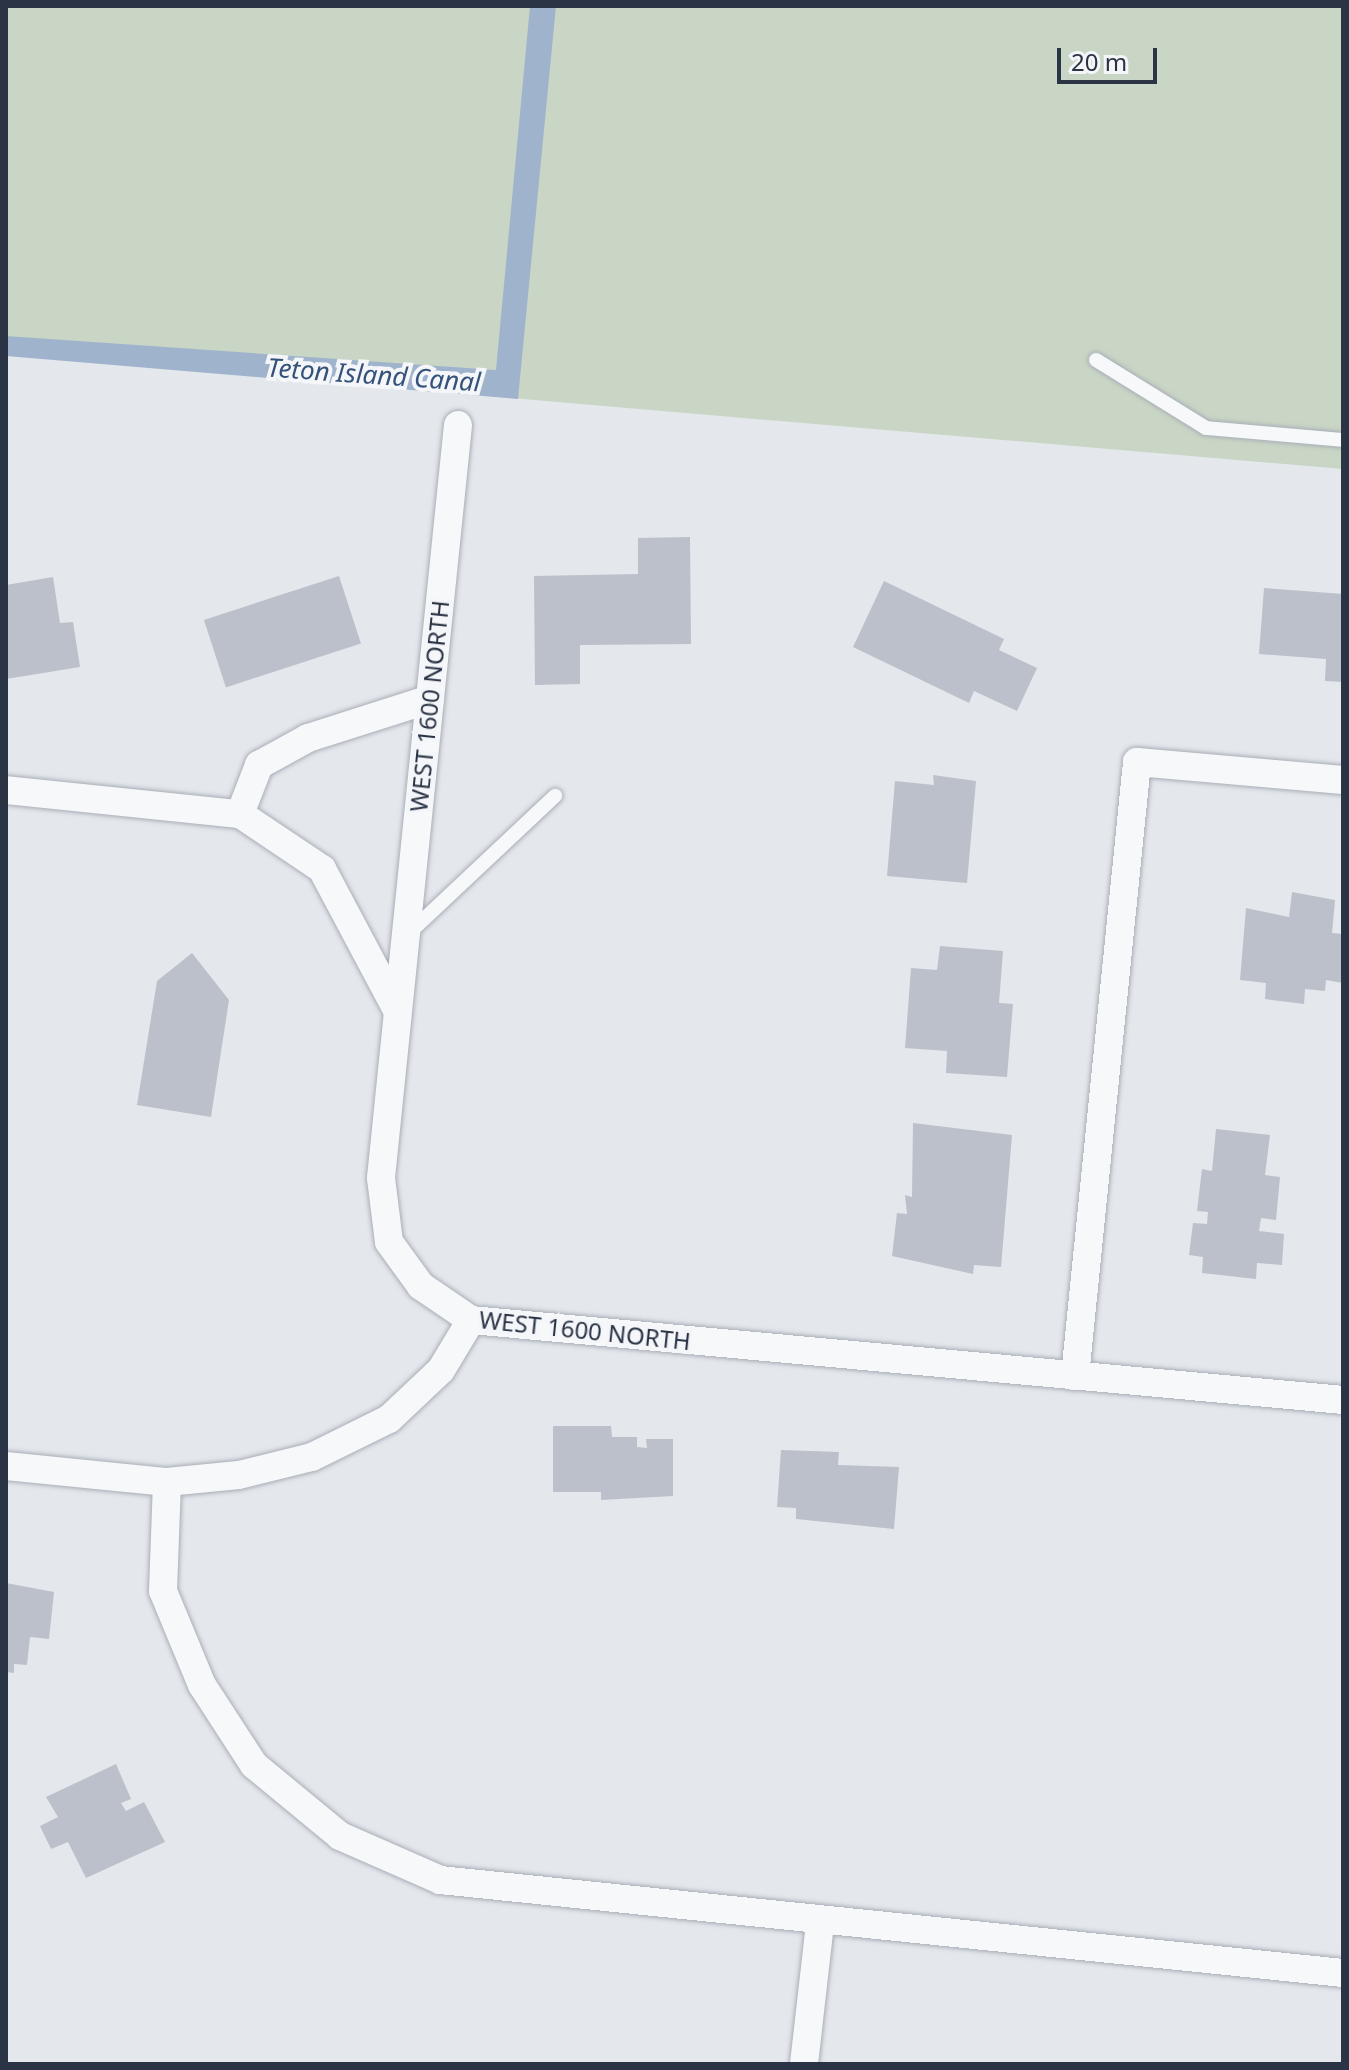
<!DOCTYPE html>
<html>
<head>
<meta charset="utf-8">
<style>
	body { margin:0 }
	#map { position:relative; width:1349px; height:2070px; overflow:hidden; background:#e4e7ec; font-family:"Noto Sans",sans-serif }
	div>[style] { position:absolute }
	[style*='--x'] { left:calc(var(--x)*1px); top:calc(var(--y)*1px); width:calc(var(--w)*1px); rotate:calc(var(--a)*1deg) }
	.green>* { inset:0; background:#c9d6c5 }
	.water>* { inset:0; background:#9fb4cc }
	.building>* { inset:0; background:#bbc0ca; transform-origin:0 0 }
	.roads { filter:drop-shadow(0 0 2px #a9aeb7) drop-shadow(0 0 2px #a9aeb7) }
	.lane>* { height:14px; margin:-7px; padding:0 7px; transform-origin:7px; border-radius:7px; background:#f7f8fa }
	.street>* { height:28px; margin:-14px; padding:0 14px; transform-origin:14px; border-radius:14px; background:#f7f8fa }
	span { translate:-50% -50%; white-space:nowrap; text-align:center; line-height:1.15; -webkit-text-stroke:8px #f4f6f9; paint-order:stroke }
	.street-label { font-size:24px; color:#2b3445 }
	.water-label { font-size:26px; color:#34527a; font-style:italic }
	.frame { position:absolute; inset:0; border:8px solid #2b3445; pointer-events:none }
	.scale { position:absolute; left:1057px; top:48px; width:100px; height:36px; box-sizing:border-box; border:4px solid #2b3445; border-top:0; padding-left:10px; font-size:24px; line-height:28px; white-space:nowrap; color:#2b3445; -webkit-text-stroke:6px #f4f6f9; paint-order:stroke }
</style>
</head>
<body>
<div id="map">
	<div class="green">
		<div style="clip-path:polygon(6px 6px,1343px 6px,1343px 469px,6px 355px)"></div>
	</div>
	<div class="water">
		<div style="clip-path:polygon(530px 6px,556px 6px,518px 399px,6px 356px,6px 336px,496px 370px)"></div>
	</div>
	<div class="building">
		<div style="clip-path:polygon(690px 537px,691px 644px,580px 645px,580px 684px,535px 685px,534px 576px,638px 574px,638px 538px)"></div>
		<div style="left:339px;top:576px;width:71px;height:142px;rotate:72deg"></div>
		<div style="clip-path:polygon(53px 577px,60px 623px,73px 622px,80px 667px,6px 679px,6px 585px)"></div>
		<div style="clip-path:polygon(884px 581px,1004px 639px,999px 650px,1037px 668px,1017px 711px,974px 691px,969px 703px,853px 647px)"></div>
		<div style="clip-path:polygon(1264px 588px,1343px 594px,1343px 682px,1325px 681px,1326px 659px,1259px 654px)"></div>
		<div style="clip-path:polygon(933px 775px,976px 781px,967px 883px,887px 876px,895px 781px,934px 785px)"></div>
		<div style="clip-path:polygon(1292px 892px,1335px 900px,1332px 933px,1343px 934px,1343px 983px,1326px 980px,1325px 991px,1305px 989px,1304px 1004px,1265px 999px,1266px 983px,1240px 980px,1246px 908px,1289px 917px)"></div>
		<div style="clip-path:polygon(940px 946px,1003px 951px,999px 1003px,1013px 1004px,1007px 1077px,946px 1073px,947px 1051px,905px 1048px,911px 968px,937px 970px)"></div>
		<div style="clip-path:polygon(192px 953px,229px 1000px,211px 1117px,137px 1105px,157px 981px)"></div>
		<div style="clip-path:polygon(913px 1123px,1012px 1135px,1001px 1267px,974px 1265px,973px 1274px,892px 1256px,897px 1213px,907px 1214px,905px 1195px,912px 1197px)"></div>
		<div style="clip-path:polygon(1216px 1129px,1270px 1135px,1265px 1175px,1280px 1177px,1276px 1220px,1261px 1218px,1259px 1231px,1284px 1234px,1282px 1265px,1257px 1263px,1256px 1279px,1202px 1273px,1203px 1257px,1189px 1255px,1193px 1223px,1207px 1224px,1208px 1212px,1197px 1211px,1202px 1169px,1212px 1171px)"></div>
		<div style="clip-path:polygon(553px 1426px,611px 1426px,612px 1437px,637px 1437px,637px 1447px,647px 1448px,646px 1439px,673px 1439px,673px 1496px,601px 1500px,601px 1492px,553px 1492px)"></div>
		<div style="clip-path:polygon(781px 1450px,839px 1452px,838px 1465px,899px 1467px,894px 1529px,796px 1519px,796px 1508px,777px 1507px)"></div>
		<div style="clip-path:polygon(6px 1583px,54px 1592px,49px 1639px,30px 1637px,27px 1665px,14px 1664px,14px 1673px,6px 1672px)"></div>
		<div style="clip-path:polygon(116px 1764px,131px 1799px,121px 1803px,126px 1811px,144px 1802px,165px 1842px,86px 1878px,68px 1842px,51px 1849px,40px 1826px,58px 1817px,46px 1797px)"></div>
	</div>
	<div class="roads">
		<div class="lane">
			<div style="--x:1096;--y:360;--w:129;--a:31.7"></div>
			<div style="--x:1206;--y:428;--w:138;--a:5"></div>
			<div style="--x:408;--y:934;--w:202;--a:-43.2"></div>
		</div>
		<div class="street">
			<div style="--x:458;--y:425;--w:757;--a:95.84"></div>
			<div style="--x:381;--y:1178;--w:64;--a:82.9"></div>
			<div style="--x:389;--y:1242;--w:54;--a:54"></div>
			<div style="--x:421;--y:1286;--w:60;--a:34.2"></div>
			<div style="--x:471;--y:1320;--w:876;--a:5.24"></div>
			<div style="--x:6;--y:790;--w:235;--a:5.9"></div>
			<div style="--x:240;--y:814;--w:99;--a:33.9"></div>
			<div style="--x:322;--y:869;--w:157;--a:62"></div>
			<div style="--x:240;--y:814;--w:53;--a:-68.8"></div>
			<div style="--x:259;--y:765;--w:56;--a:-28.9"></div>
			<div style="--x:308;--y:738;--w:128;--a:-17.7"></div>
			<div style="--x:1075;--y:1376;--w:617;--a:-84.23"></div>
			<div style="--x:1137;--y:762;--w:207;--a:5"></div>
			<div style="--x:6;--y:1466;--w:162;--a:5.7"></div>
			<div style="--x:167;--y:1482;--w:72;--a:-5.6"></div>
			<div style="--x:239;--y:1475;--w:75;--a:-13.9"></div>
			<div style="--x:312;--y:1457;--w:86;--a:-26.3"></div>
			<div style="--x:389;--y:1419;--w:71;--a:-43.3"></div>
			<div style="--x:441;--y:1370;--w:58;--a:-59"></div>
			<div style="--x:167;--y:1482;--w:109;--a:92.1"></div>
			<div style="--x:163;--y:1591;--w:102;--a:67.5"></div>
			<div style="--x:202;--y:1685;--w:95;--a:57"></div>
			<div style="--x:254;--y:1765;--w:112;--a:39.5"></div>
			<div style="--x:340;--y:1836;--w:109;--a:23.7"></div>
			<div style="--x:440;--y:1880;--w:908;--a:5.88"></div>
			<div style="--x:804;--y:2064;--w:141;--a:-83.5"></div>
		</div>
	</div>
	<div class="street-label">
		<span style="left:429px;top:706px;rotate:-84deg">WEST 1600 NORTH</span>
		<span style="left:585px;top:1330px;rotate:6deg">WEST 1600 NORTH</span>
	</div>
	<div class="water-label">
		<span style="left:374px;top:375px;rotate:4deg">Teton Island Canal</span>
	</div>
	<div class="frame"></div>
	<div class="scale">20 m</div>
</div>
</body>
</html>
